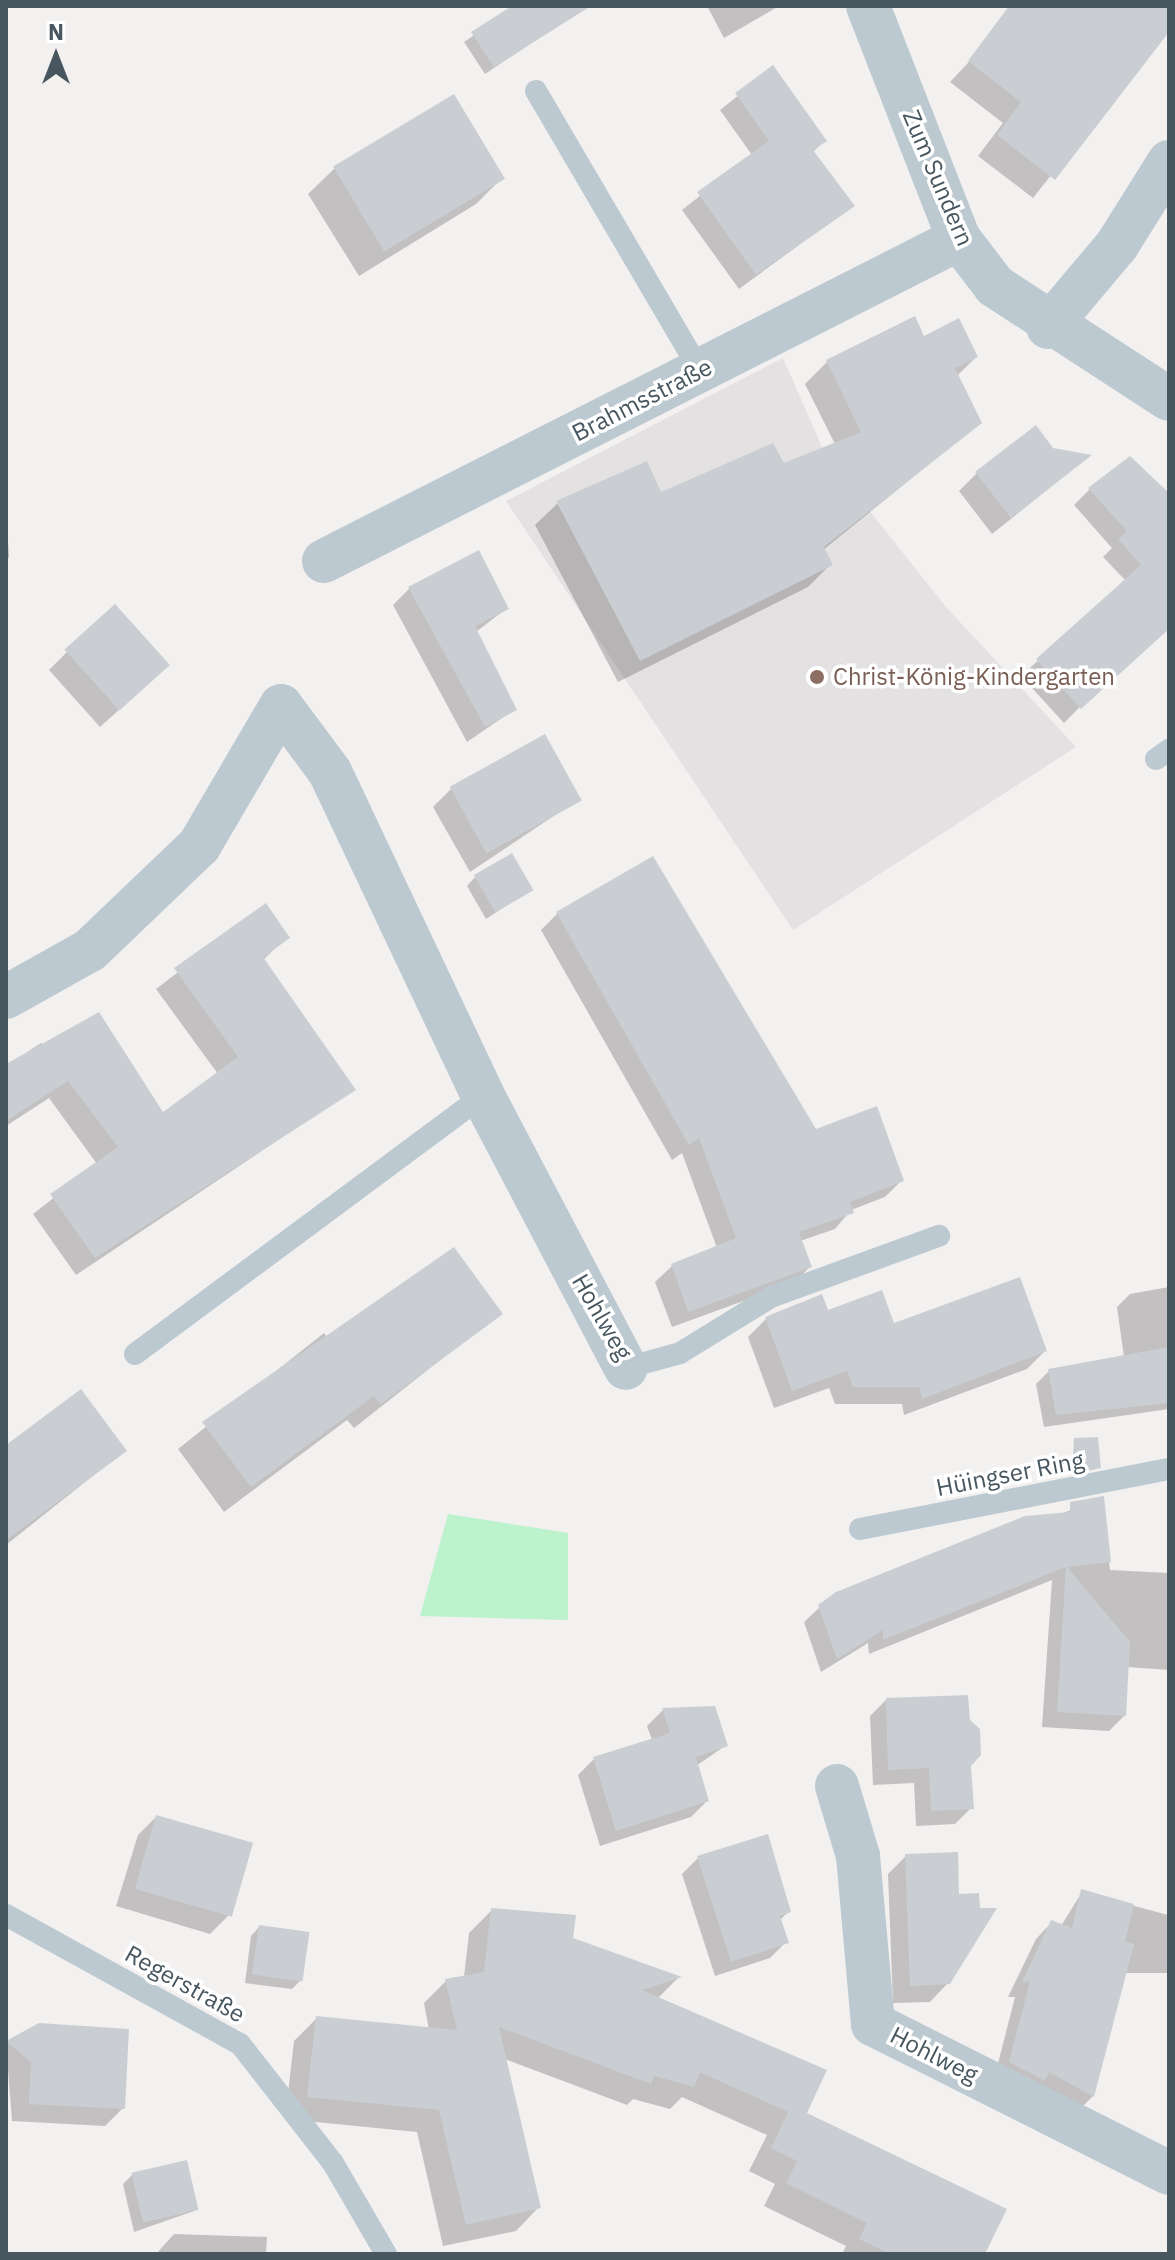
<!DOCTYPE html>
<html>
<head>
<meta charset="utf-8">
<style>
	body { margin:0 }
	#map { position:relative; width:1175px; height:2260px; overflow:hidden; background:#f3f0f0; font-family:"IBM Plex Sans",sans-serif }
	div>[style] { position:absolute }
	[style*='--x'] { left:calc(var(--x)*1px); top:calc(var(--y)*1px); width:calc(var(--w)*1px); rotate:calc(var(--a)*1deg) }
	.education>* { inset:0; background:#e4e1e2 }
	.green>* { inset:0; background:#bcf2cc }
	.shadow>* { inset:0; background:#0003 }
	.building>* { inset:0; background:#caced3; transform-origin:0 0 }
	.lane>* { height:22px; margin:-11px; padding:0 11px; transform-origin:11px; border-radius:11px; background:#bdc9d0 }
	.street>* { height:44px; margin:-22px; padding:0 22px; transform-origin:22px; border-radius:22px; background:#bdc9d0 }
	.dots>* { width:22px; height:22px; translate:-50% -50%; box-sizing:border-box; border:4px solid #fff; border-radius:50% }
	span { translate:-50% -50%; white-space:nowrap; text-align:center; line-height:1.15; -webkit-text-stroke:7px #fff; paint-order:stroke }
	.street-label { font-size:24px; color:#47565f }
	.education-label { font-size:24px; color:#785e54 }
	.left { translate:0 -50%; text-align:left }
	.frame { position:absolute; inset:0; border:8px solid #47565f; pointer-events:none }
	.north { position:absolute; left:16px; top:16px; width:80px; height:80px; -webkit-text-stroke:6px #fff; paint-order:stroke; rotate:0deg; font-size:22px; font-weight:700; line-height:32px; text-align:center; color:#47565f }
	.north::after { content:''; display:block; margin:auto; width:28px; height:36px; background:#47565f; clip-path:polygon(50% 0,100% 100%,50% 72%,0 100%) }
</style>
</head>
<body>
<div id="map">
	<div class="education">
		<div style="clip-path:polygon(783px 358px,826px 456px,946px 607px,1076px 747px,793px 930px,506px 501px)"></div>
	</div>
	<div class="green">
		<div style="clip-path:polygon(448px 1514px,568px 1533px,568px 1620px,420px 1616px)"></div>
	</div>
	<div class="shadow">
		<div style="clip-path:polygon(516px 6px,532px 6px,548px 32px,485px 74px,464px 42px)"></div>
		<div style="clip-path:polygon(707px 6px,779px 6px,724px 38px)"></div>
		<div style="clip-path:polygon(1085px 6px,1169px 6px,1169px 26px,1033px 198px,978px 156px,1003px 123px,950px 82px,1000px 29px)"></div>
		<div style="clip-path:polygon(773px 68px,824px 141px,813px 152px,852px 206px,739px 289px,682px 210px,752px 155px,720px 110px)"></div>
		<div style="clip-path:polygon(453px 97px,502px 178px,476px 204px,359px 276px,308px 194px,334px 169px)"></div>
		<div style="clip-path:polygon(924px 338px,976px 357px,957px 376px,980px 423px,823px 550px,830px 565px,808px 587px,618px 682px,535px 525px,558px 503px,660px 494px,783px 465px,835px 444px,805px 384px,827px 362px)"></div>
		<div style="clip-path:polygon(1052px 450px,1088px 457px,992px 534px,959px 491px,977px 473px)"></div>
		<div style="clip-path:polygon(1090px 489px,1169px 502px,1169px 617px,1064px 723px,1021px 676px,1126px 581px,1103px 557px,1112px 548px,1074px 505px)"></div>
		<div style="clip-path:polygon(6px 504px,9px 557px,6px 561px)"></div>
		<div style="clip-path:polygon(409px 589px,507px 608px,476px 632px,515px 709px,467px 742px,393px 605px)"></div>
		<div style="clip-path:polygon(67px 652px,149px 683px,100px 727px,49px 670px)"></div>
		<div style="clip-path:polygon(451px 789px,579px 799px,470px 872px,433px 807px)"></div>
		<div style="clip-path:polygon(475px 877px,530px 890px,486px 919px,467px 886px)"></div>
		<div style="clip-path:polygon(265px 906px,287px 937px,263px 960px,353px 1090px,76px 1275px,33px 1214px,97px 1164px,49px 1098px,6px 1126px,6px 1066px,41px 1043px,162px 1115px,218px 1074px,156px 989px)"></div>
		<div style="clip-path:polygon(558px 913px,815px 1132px,902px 1180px,885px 1197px,851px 1210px,835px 1229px,800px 1241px,810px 1267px,793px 1283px,672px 1327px,655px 1282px,672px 1266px,717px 1248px,682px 1153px,672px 1160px,541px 930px)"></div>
		<div style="clip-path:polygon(1169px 1287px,1169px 1409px,1044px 1427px,1036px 1384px,1049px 1371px,1124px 1357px,1117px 1307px,1130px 1294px)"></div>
		<div style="clip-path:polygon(500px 1313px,354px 1428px,347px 1420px,224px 1512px,178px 1449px,324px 1333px,330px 1341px)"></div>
		<div style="clip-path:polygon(826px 1313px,893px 1325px,1045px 1351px,1027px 1369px,904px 1415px,902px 1404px,835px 1404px,829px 1388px,774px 1408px,748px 1337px,766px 1319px)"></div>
		<div style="clip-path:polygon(6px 1446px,124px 1451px,6px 1545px)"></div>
		<div style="clip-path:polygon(1102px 1498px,1110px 1570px,1169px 1573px,1169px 1670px,1127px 1667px,1124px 1716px,1109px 1731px,1042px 1727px,1052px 1580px,869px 1654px,868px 1643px,821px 1672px,804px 1622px,820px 1607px)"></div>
		<div style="clip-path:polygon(886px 1700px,969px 1765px,971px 1808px,955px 1824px,916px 1826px,914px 1783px,873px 1785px,870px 1716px)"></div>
		<div style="clip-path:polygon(663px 1710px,725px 1746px,696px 1766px,707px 1801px,691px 1817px,600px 1846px,578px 1775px,594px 1759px,652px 1740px,647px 1726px)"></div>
		<div style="clip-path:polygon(156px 1817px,228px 1916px,210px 1934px,116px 1906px,138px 1835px)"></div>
		<div style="clip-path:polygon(906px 1856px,948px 1983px,930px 2002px,893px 2003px,888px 1874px)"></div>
		<div style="clip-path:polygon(698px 1858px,789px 1911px,779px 1921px,786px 1942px,770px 1958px,715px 1976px,682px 1874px)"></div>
		<div style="clip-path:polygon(1082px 1892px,1168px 1915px,1169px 1902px,1169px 1973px,1125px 1973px,1093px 2096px,1077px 2112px,994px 2079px,1015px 1997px,1008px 1997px,1036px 1939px,1052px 1922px,1061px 1926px)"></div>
		<div style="clip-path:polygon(492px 1910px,678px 1978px,657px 1999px,982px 2254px,842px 2254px,846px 2246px,764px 2206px,775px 2184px,749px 2171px,767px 2135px,682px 2097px,670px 2109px,633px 2099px,627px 2105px,505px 2059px,538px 2208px,516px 2231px,443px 2246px,417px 2132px,285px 2119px,294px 2041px,317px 2018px,429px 2030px,424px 2003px,446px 1981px,464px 1977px,469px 1933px)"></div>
		<div style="clip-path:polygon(259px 1927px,301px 1980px,292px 1989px,245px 1983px,251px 1936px)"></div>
		<div style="clip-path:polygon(39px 2025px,123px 2108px,105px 2126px,12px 2121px,6px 2044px)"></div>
		<div style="clip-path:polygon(132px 2175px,197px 2210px,134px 2232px,123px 2184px)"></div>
		<div style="clip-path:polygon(174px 2234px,267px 2237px,266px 2254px,156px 2254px)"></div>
	</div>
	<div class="building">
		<div style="clip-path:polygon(512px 6px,591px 6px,494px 67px,471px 32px)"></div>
		<div style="clip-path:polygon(1009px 6px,1169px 6px,1169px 32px,1055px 180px,997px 135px,1021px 102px,968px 61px)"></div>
		<div style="clip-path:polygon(773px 65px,827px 141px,813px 150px,855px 206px,756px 275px,697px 192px,769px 141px,735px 93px)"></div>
		<div style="left:454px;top:94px;width:99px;height:141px;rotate:59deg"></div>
		<div style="clip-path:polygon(915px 316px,924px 336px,959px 318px,978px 357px,955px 368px,982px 423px,824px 547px,833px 565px,640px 661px,556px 501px,647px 461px,661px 492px,773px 443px,784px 463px,861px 432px,826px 360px)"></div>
		<div style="clip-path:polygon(1036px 425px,1053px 448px,1092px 455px,1011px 518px,975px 472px)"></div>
		<div style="clip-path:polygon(1130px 456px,1169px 493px,1169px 629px,1081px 709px,1036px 659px,1141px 565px,1118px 539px,1127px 531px,1088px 488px)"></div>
		<div style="clip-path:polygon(479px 550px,509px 609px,475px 626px,517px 710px,485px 727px,408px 587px)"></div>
		<div style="left:115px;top:604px;width:82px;height:68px;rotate:48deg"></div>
		<div style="left:545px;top:734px;width:76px;height:109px;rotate:61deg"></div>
		<div style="left:512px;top:853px;width:43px;height:44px;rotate:60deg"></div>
		<div style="clip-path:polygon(653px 856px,816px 1129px,877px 1106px,904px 1181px,850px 1202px,854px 1213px,799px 1232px,812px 1267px,688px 1312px,671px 1264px,736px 1238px,699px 1138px,689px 1145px,556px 912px)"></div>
		<div style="clip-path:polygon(266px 903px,290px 938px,263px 957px,356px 1090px,95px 1258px,50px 1194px,118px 1147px,68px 1081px,6px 1121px,6px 1064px,99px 1012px,163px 1112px,238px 1057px,174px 968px)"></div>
		<div style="clip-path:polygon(454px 1247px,503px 1314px,381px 1404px,374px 1396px,251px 1487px,202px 1422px)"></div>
		<div style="clip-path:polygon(1020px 1277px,1047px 1351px,922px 1399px,919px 1387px,853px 1387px,847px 1371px,792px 1391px,765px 1317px,822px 1294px,828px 1310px,882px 1290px,894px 1323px)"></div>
		<div style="clip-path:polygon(1169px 1347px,1169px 1403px,1056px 1415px,1048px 1369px)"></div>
		<div style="clip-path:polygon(81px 1389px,127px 1451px,6px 1540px,6px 1445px)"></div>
		<div style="clip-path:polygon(1098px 1437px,1101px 1468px,1072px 1474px,1074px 1438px)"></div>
		<div style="clip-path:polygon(1104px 1496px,1111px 1562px,1067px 1567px,1130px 1642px,1126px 1716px,1057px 1712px,1066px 1567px,883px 1640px,883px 1630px,837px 1659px,818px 1605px,836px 1592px,1025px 1516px,1070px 1512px,1070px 1502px)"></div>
		<div style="clip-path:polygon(968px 1695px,970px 1720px,980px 1729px,981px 1755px,971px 1766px,974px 1809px,931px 1811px,929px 1768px,888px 1770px,886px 1698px)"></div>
		<div style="clip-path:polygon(715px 1706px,728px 1746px,696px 1757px,709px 1801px,616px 1831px,593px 1757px,670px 1733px,662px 1708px)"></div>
		<div style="left:156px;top:1815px;width:101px;height:77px;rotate:16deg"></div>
		<div style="clip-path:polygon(768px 1834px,791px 1912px,780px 1916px,789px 1943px,731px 1962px,697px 1856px)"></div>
		<div style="clip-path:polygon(958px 1852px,959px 1894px,979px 1893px,980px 1908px,997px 1908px,950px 1984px,910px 1986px,905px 1854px)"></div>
		<div style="clip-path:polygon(1081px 1889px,1134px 1904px,1125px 1942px,1134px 1944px,1094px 2097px,1049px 2072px,1045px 2081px,1009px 2062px,1030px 1981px,1022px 1982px,1051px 1920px,1072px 1928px)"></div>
		<div style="clip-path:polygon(491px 1908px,576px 1915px,573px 1938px,682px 1977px,642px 1990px,827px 2070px,807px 2113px,1007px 2209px,985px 2254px,890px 2254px,859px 2239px,867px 2223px,786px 2183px,797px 2161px,771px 2148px,788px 2112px,700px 2072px,694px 2087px,654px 2076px,651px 2084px,499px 2027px,541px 2208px,466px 2225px,439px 2110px,307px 2097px,316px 2016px,457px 2030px,445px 1979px,484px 1972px)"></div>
		<div style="left:259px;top:1925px;width:51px;height:50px;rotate:8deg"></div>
		<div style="clip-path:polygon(39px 2023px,129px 2029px,125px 2109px,29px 2104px,31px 2062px,6px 2041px)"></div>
		<div style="left:187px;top:2160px;width:51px;height:57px;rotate:77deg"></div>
	</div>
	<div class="lane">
		<div style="--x:536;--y:91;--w:324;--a:59.6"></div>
		<div style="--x:1156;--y:759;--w:16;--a:-35"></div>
		<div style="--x:135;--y:1354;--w:433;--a:-36.6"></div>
		<div style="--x:626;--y:1368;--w:56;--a:-15.5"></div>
		<div style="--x:680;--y:1353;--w:107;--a:-31.6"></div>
		<div style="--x:771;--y:1297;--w:179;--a:-20"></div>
		<div style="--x:860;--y:1529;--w:315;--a:-11"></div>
		<div style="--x:6;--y:1915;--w:267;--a:28.9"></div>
		<div style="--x:240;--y:2044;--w:151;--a:52"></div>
		<div style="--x:333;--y:2163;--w:105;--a:59.8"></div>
	</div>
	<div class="street">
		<div style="--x:868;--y:6;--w:250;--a:68.7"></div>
		<div style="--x:959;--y:239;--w:59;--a:52.5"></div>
		<div style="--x:995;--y:286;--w:207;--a:33"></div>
		<div style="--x:1048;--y:327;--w:107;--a:-49.9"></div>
		<div style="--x:1117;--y:245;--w:98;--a:-57.9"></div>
		<div style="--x:324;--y:561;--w:712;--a:-26.89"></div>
		<div style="--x:6;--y:997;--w:96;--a:-29.2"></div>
		<div style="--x:90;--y:950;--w:151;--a:-43.7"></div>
		<div style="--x:199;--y:846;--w:162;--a:-59.6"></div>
		<div style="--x:281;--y:706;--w:82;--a:53.4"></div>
		<div style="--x:330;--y:772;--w:358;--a:64.7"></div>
		<div style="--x:483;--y:1096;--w:307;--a:62.3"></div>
		<div style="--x:837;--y:1786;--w:73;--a:73.3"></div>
		<div style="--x:858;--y:1856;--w:169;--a:84.9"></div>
		<div style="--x:873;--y:2024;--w:331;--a:26.7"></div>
	</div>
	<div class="dots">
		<div style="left:817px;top:677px;background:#8d6e63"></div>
	</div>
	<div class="street-label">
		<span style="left:938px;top:178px;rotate:67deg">Zum Sundern</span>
		<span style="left:642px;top:400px;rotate:-27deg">Brahmsstraße</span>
		<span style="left:602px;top:1317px;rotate:60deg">Hohlweg</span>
		<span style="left:1010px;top:1474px;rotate:-11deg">Hüingser Ring</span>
		<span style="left:185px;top:1984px;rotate:29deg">Regerstraße</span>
		<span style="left:934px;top:2055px;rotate:27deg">Hohlweg</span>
	</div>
	<div class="education-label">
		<span class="left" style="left:833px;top:677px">Christ-König-Kindergarten</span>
	</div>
	<div class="frame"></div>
	<div class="north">N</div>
</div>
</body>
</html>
